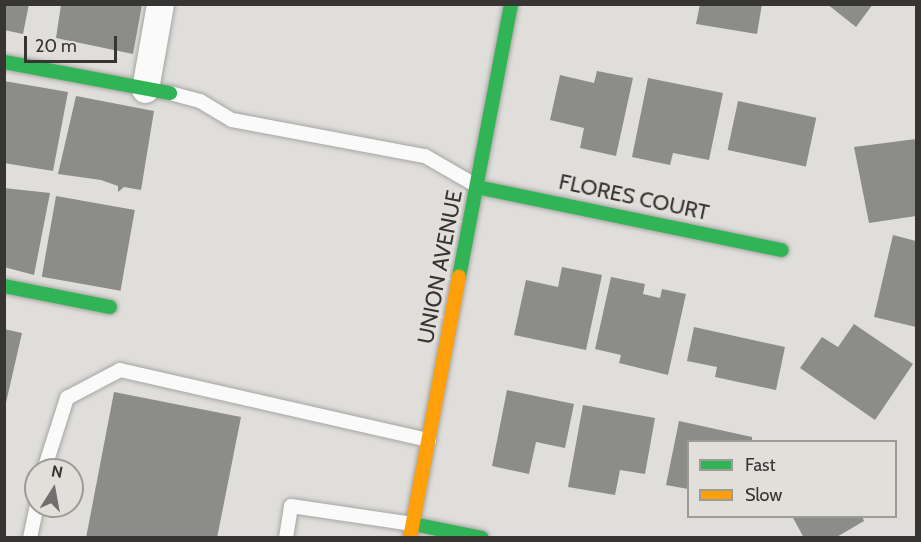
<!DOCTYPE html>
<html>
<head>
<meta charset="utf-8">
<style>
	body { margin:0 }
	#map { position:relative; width:921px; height:542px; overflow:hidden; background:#dfdedb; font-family:Cabin,sans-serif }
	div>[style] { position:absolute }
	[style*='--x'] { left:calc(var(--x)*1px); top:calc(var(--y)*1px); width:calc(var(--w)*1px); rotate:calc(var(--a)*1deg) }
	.building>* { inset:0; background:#8c8c89; transform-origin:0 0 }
	.roads { filter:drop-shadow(0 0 2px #a6a5a2) drop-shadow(0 0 2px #a6a5a2) }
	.lane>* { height:14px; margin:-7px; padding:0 7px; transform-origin:7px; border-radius:7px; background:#fafafa }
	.street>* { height:27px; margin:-13.5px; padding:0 13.5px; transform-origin:13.5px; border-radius:13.5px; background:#fafafa }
	.fast>* { height:14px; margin:-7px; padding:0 7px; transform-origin:7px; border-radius:7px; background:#30b455 }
	.slow>* { height:14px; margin:-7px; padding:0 7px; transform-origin:7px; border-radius:7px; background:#ff9f0a }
	span { translate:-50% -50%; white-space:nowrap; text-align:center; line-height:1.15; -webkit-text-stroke:6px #e1dfd9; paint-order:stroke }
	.street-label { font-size:22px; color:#363533 }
	.frame { position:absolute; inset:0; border:6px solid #363533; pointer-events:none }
	.legend { position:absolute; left:687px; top:440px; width:210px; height:78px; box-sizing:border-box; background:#e1dfd9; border:2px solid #9d9b97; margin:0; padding:8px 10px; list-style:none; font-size:18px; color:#363533 }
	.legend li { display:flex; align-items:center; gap:12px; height:30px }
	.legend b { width:30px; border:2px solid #9d9b97 }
	.north { position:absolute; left:24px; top:458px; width:60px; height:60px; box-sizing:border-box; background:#e1dfd9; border:2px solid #9d9b97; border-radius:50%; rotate:11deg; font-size:16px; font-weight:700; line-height:24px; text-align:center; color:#363533 }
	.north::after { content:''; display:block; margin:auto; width:21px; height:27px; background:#71706e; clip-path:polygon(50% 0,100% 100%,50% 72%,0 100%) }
	.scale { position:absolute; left:24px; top:36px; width:93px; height:27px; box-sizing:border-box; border:3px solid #363533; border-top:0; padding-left:8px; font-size:18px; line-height:21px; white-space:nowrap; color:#363533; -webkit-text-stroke:4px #e1dfd9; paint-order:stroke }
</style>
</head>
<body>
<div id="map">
	<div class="building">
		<div style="clip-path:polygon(4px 4px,29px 4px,23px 34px,4px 30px)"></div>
		<div style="clip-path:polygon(700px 4px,762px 4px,757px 34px,696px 24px)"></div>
		<div style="clip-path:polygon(827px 4px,873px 4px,856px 27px)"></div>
		<div style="clip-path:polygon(61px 5px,142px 5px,133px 54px,56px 38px)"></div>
		<div style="clip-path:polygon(597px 71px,633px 78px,616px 156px,580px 148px,584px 128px,550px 120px,560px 75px,594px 83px)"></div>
		<div style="clip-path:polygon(648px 78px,723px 93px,709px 160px,673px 153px,670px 165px,632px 157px)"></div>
		<div style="clip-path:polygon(4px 81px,68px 92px,53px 171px,4px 163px)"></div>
		<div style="clip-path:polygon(76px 96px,154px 111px,141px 190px,124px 187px,118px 192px,118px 186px,101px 180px,58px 174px)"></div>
		<div style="left:738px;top:101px;width:80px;height:50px;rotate:12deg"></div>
		<div style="clip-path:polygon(916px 139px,916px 216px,869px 223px,854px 147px)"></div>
		<div style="clip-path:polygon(4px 188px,50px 193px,34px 275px,4px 267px)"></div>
		<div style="left:56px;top:196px;width:80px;height:82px;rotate:10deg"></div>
		<div style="clip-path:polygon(893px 235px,916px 241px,916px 327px,874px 317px)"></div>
		<div style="clip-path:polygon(562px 267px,602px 275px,586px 350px,514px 335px,526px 280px,558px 287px)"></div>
		<div style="clip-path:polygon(611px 277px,645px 284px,643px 294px,660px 298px,662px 289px,686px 294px,668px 375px,619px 363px,621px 355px,595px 349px)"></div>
		<div style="clip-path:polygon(854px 324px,913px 364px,875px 420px,800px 368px,822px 337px,838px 347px)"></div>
		<div style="clip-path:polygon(694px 327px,785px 347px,776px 390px,715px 377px,717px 367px,687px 361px)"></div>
		<div style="clip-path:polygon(4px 329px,22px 333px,5px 407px,4px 407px)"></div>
		<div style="clip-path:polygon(507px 390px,574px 404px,565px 448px,536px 442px,529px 474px,492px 466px)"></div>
		<div style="clip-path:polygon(114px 392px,241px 417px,217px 538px,86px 538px)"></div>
		<div style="clip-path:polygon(583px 405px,655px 418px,645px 474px,620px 470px,615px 495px,568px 487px)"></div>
		<div style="clip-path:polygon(679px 421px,752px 437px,752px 442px,688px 442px,688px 489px,666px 485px)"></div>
		<div style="clip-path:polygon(792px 516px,862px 516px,864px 521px,835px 538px,804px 538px)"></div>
	</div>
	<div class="roads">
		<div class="lane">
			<div style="--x:170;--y:93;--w:31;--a:15"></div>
			<div style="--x:200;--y:101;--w:37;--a:31"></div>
			<div style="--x:232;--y:120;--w:196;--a:10.6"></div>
			<div style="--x:425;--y:156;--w:60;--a:30"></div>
			<div style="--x:44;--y:470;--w:76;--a:-72.3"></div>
			<div style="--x:67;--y:398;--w:60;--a:-27.8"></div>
			<div style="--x:120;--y:370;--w:317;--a:12.8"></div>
			<div style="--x:30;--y:538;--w:33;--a:-78"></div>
			<div style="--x:286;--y:538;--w:32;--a:-81"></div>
			<div style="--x:291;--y:506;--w:123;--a:8.4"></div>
		</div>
		<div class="street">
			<div style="--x:145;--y:89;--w:86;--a:-80"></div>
		</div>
		<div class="fast">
			<div style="--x:4;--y:62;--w:169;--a:10.6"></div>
			<div style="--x:477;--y:187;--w:311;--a:11.7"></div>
			<div style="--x:459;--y:277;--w:278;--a:-79.2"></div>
			<div style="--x:4;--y:286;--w:108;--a:11.2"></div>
			<div style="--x:413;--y:524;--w:70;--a:11.5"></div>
		</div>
		<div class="slow">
			<div style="--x:410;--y:538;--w:266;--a:-79.4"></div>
		</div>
	</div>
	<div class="street-label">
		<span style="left:634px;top:197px;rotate:12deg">FLORES COURT</span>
		<span style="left:440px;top:267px;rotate:-79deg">UNION AVENUE</span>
	</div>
	<div class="frame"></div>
	<ul class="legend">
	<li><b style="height:8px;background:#30b455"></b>Fast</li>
	<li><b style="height:8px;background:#ff9f0a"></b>Slow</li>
	</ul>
	<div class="north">N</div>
	<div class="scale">20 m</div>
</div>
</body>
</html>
